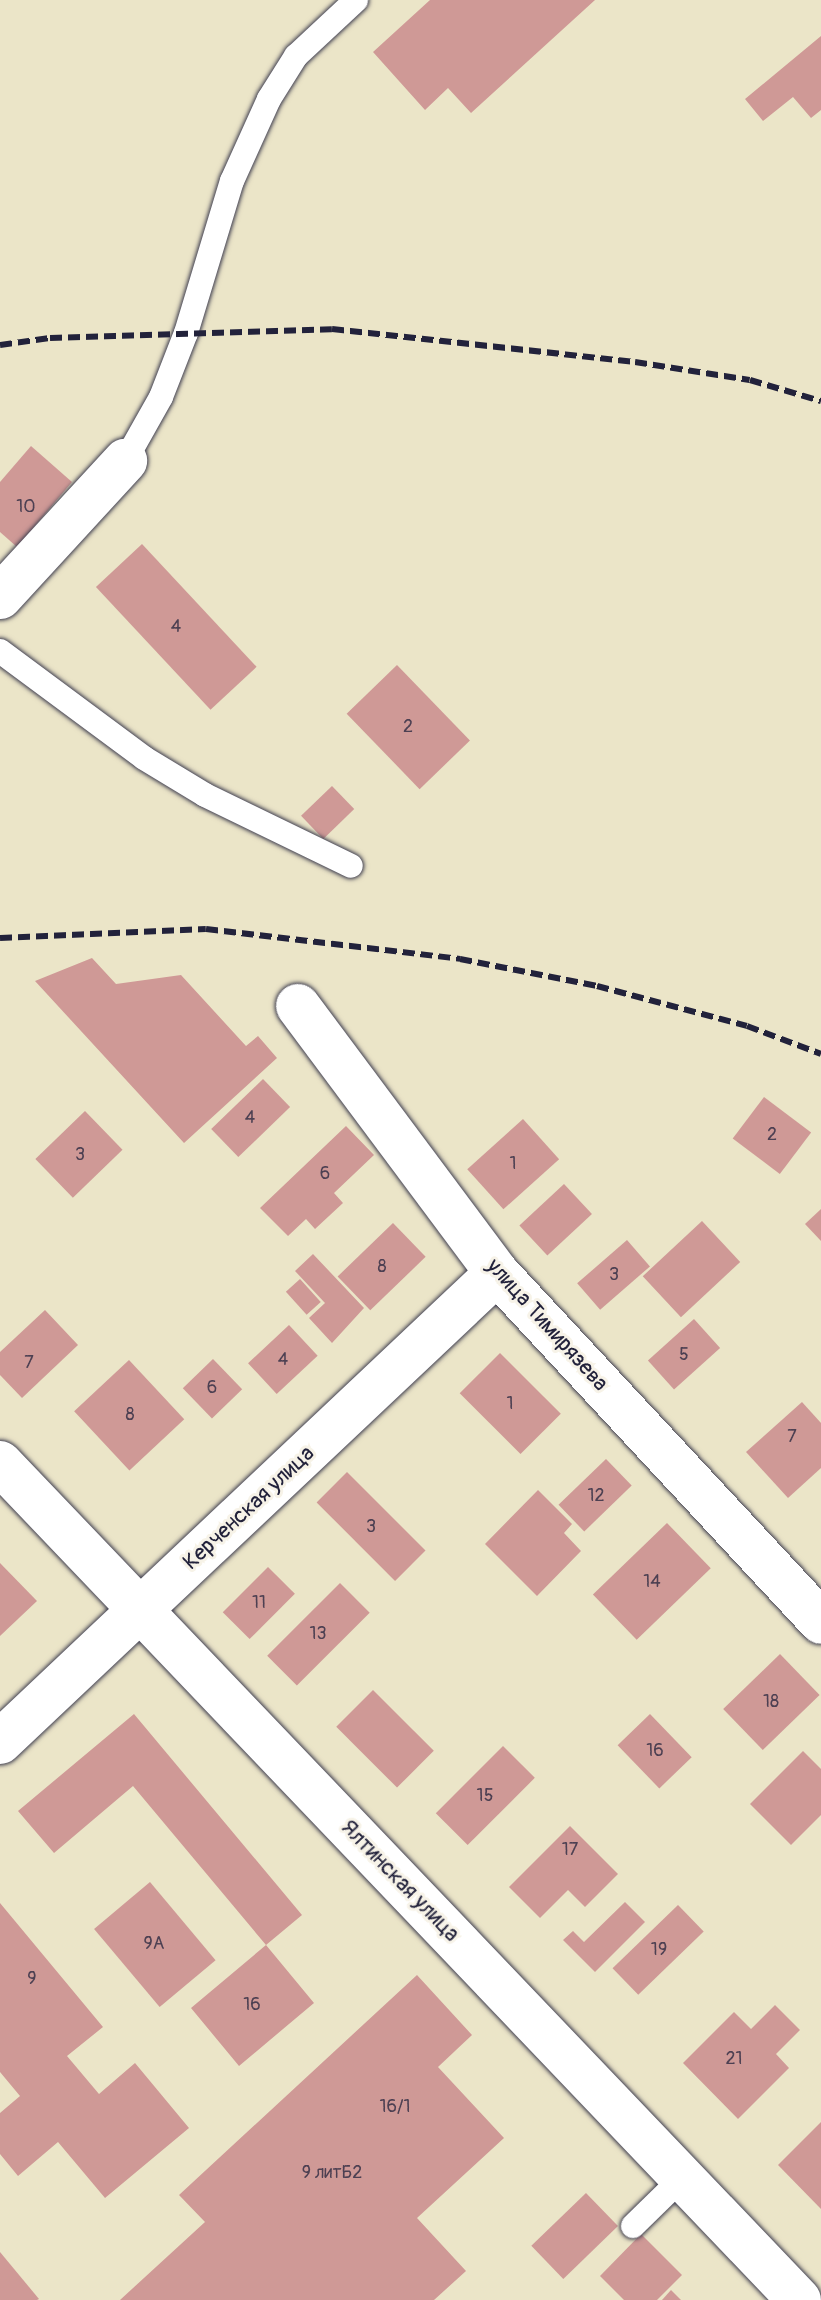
<!DOCTYPE html>
<html>
<head>
<meta charset="utf-8">
<style>
	body { margin:0 }
	#map { position:relative; width:821px; height:2300px; overflow:hidden; background:#ebe5c8; font-family:Pangolin,sans-serif }
	div>[style] { position:absolute }
	[style*='--x'] { left:calc(var(--x)*1px); top:calc(var(--y)*1px); width:calc(var(--w)*1px); rotate:calc(var(--a)*1deg) }
	.building>* { inset:0; background:#cf9996; transform-origin:0 0 }
	.roads { filter:drop-shadow(0 0 2px #403f50) drop-shadow(0 0 2px #403f50) }
	.lane>* { height:24px; margin:-12px; padding:0 12px; transform-origin:12px; border-radius:12px; background:#fff }
	.street>* { height:44px; margin:-22px; padding:0 22px; transform-origin:22px; border-radius:22px; background:#fff }
	.rail>* { height:6px; margin-top:-3px; transform-origin:0; background:repeating-linear-gradient(90deg,#22223b 0 12px,transparent 0 18px) }
	span { translate:-50% -50%; white-space:nowrap; text-align:center; line-height:1.15; -webkit-text-stroke:6px #f7f3e8; paint-order:stroke }
	.number-label { font-size:18px; color:#4d4052 }
	.number-label span { -webkit-text-stroke-width:0 }
	.street-label { font-size:22px; color:#22223b }
</style>
</head>
<body>
<div id="map">
	<div class="building">
		<div style="clip-path:polygon(430px 0,595px 0,471px 113px,448px 88px,425px 110px,373px 52px)"></div>
		<div style="clip-path:polygon(821px 36px,821px 110px,811px 118px,793px 97px,763px 121px,745px 99px)"></div>
		<div style="clip-path:polygon(31px 446px,72px 482px,17px 547px,0 532px,0 482px)"></div>
		<div style="left:142px;top:544px;width:168px;height:63px;rotate:47deg"></div>
		<div style="left:397px;top:665px;width:105px;height:70px;rotate:46deg"></div>
		<div style="left:332px;top:786px;width:32px;height:43px;rotate:46deg"></div>
		<div style="clip-path:polygon(92px 958px,116px 984px,181px 975px,246px 1046px,258px 1036px,277px 1058px,184px 1143px,35px 981px)"></div>
		<div style="left:263px;top:1079px;width:39px;height:72px;rotate:46deg"></div>
		<div style="left:764px;top:1097px;width:59px;height:52px;rotate:37deg"></div>
		<div style="left:85px;top:1111px;width:54px;height:69px;rotate:46deg"></div>
		<div style="left:523px;top:1119px;width:54px;height:75px;rotate:48deg"></div>
		<div style="clip-path:polygon(346px 1126px,374px 1155px,334px 1193px,343px 1203px,315px 1229px,306px 1219px,288px 1236px,260px 1208px)"></div>
		<div style="left:564px;top:1184px;width:41px;height:61px;rotate:47deg"></div>
		<div style="clip-path:polygon(821px 1209px,821px 1241px,805px 1224px)"></div>
		<div style="left:702px;top:1221px;width:56px;height:81px;rotate:47deg"></div>
		<div style="left:393px;top:1223px;width:47px;height:77px;rotate:46deg"></div>
		<div style="left:627px;top:1240px;width:35px;height:66px;rotate:49deg"></div>
		<div style="clip-path:polygon(313px 1254px,364px 1308px,332px 1343px,309px 1318px,325px 1303px,295px 1271px)"></div>
		<div style="left:300px;top:1279px;width:31px;height:19px;rotate:48deg"></div>
		<div style="clip-path:polygon(45px 1310px,78px 1345px,22px 1398px,0 1375px,0 1352px)"></div>
		<div style="left:694px;top:1319px;width:39px;height:62px;rotate:48deg"></div>
		<div style="left:289px;top:1325px;width:42px;height:56px;rotate:47deg"></div>
		<div style="left:500px;top:1353px;width:86px;height:57px;rotate:45deg"></div>
		<div style="left:213px;top:1359px;width:42px;height:42px;rotate:46deg"></div>
		<div style="left:129px;top:1360px;width:81px;height:75px;rotate:47deg"></div>
		<div style="clip-path:polygon(802px 1402px,821px 1423px,821px 1468px,788px 1498px,746px 1452px)"></div>
		<div style="left:606px;top:1459px;width:37px;height:66px;rotate:46deg"></div>
		<div style="left:347px;top:1472px;width:111px;height:43px;rotate:45deg"></div>
		<div style="clip-path:polygon(538px 1490px,572px 1524px,564px 1533px,581px 1551px,537px 1596px,485px 1544px)"></div>
		<div style="left:667px;top:1523px;width:63px;height:103px;rotate:46deg"></div>
		<div style="clip-path:polygon(0 1563px,37px 1601px,0 1636px)"></div>
		<div style="left:268px;top:1567px;width:38px;height:64px;rotate:45deg"></div>
		<div style="left:340px;top:1583px;width:42px;height:103px;rotate:45deg"></div>
		<div style="left:780px;top:1654px;width:57px;height:79px;rotate:46deg"></div>
		<div style="left:373px;top:1690px;width:86px;height:52px;rotate:45deg"></div>
		<div style="clip-path:polygon(134px 1714px,302px 1915px,266px 1945px,314px 2003px,239px 2066px,191px 2008px,266px 1945px,133px 1786px,54px 1853px,18px 1811px)"></div>
		<div style="left:650px;top:1714px;width:60px;height:45px;rotate:46deg"></div>
		<div style="left:503px;top:1746px;width:45px;height:95px;rotate:45deg"></div>
		<div style="clip-path:polygon(803px 1751px,821px 1769px,821px 1815px,791px 1845px,750px 1804px)"></div>
		<div style="clip-path:polygon(570px 1826px,618px 1874px,585px 1907px,568px 1890px,540px 1918px,509px 1887px)"></div>
		<div style="left:150px;top:1882px;width:102px;height:73px;rotate:50deg"></div>
		<div style="clip-path:polygon(625px 1902px,645px 1922px,595px 1972px,563px 1940px,573px 1931px,584px 1942px)"></div>
		<div style="clip-path:polygon(0 1903px,103px 2027px,67px 2056px,99px 2094px,135px 2063px,189px 2128px,105px 2198px,58px 2142px,18px 2176px,0 2154px,0 2113px,20px 2096px,0 2072px)"></div>
		<div style="left:678px;top:1905px;width:37px;height:91px;rotate:46deg"></div>
		<div style="clip-path:polygon(417px 1975px,472px 2035px,438px 2067px,504px 2138px,417px 2218px,466px 2271px,434px 2300px,120px 2300px,205px 2222px,179px 2195px)"></div>
		<div style="clip-path:polygon(775px 2005px,800px 2030px,776px 2054px,789px 2068px,738px 2119px,683px 2063px,734px 2012px,751px 2029px)"></div>
		<div style="clip-path:polygon(821px 2122px,821px 2209px,778px 2165px)"></div>
		<div style="left:586px;top:2193px;width:46px;height:76px;rotate:46deg"></div>
		<div style="clip-path:polygon(641px 2234px,682px 2275px,657px 2300px,624px 2300px,600px 2276px)"></div>
		<div style="clip-path:polygon(0 2252px,39px 2299px,37px 2300px,0 2300px)"></div>
		<div style="clip-path:polygon(671px 2290px,681px 2300px,662px 2300px)"></div>
	</div>
	<div class="roads">
		<div class="lane">
			<div style="--x:125;--y:461;--w:73;--a:-60.6"></div>
			<div style="--x:161;--y:397;--w:69;--a:-68.7"></div>
			<div style="--x:186;--y:333;--w:159;--a:-73.2"></div>
			<div style="--x:232;--y:181;--w:90;--a:-65.7"></div>
			<div style="--x:269;--y:99;--w:51;--a:-57.9"></div>
			<div style="--x:296;--y:56;--w:82;--a:-43"></div>
			<div style="--x:0;--y:651;--w:179;--a:36.6"></div>
			<div style="--x:144;--y:758;--w:71;--a:31.2"></div>
			<div style="--x:205;--y:795;--w:162;--a:25.9"></div>
			<div style="--x:633;--y:2226;--w:70;--a:-44.4"></div>
		</div>
		<div class="street">
			<div style="--x:0;--y:597;--w:185;--a:-47.4"></div>
			<div style="--x:298;--y:1006;--w:333;--a:53.3"></div>
			<div style="--x:497;--y:1273;--w:476;--a:47.1"></div>
			<div style="--x:0;--y:1463;--w:1157;--a:46.33"></div>
			<div style="--x:0;--y:1742;--w:683;--a:-43.34"></div>
		</div>
	</div>
	<div class="rail">
		<div style="--x:0;--y:345;--w:50;--a:-8"></div>
		<div style="--x:50;--y:338;--w:282;--a:-1.8"></div>
		<div style="--x:332;--y:329;--w:305;--a:6.2"></div>
		<div style="--x:635;--y:362;--w:116;--a:8.9"></div>
		<div style="--x:750;--y:380;--w:74;--a:16.5"></div>
		<div style="--x:0;--y:938;--w:206;--a:-2.5"></div>
		<div style="--x:206;--y:929;--w:256;--a:6.7"></div>
		<div style="--x:460;--y:959;--w:140;--a:11.1"></div>
		<div style="--x:597;--y:986;--w:155;--a:14.9"></div>
		<div style="--x:747;--y:1026;--w:79;--a:20.7"></div>
	</div>
	<div class="number-label">
		<span style="left:26px;top:507px">10</span>
		<span style="left:176px;top:627px">4</span>
		<span style="left:408px;top:727px">2</span>
		<span style="left:250px;top:1118px">4</span>
		<span style="left:772px;top:1135px">2</span>
		<span style="left:80px;top:1155px">3</span>
		<span style="left:513px;top:1164px">1</span>
		<span style="left:325px;top:1174px">6</span>
		<span style="left:382px;top:1267px">8</span>
		<span style="left:614px;top:1275px">3</span>
		<span style="left:684px;top:1355px">5</span>
		<span style="left:283px;top:1360px">4</span>
		<span style="left:29px;top:1363px">7</span>
		<span style="left:212px;top:1388px">6</span>
		<span style="left:510px;top:1404px">1</span>
		<span style="left:130px;top:1415px">8</span>
		<span style="left:792px;top:1437px">7</span>
		<span style="left:596px;top:1496px">12</span>
		<span style="left:371px;top:1527px">3</span>
		<span style="left:652px;top:1582px">14</span>
		<span style="left:259px;top:1603px">11</span>
		<span style="left:318px;top:1634px">13</span>
		<span style="left:771px;top:1702px">18</span>
		<span style="left:655px;top:1751px">16</span>
		<span style="left:485px;top:1796px">15</span>
		<span style="left:570px;top:1850px">17</span>
		<span style="left:154px;top:1944px">9А</span>
		<span style="left:659px;top:1950px">19</span>
		<span style="left:32px;top:1979px">9</span>
		<span style="left:252px;top:2005px">16</span>
		<span style="left:734px;top:2059px">21</span>
		<span style="left:395px;top:2107px">16/1</span>
		<span style="left:332px;top:2173px">9 литБ2</span>
	</div>
	<div class="street-label">
		<span style="left:547px;top:1325px;rotate:48deg">улица Тимирязева</span>
		<span style="left:249px;top:1508px;rotate:-43deg">Керченская улица</span>
		<span style="left:400px;top:1881px;rotate:46deg">Ялтинская улица</span>
	</div>
</div>
</body>
</html>
